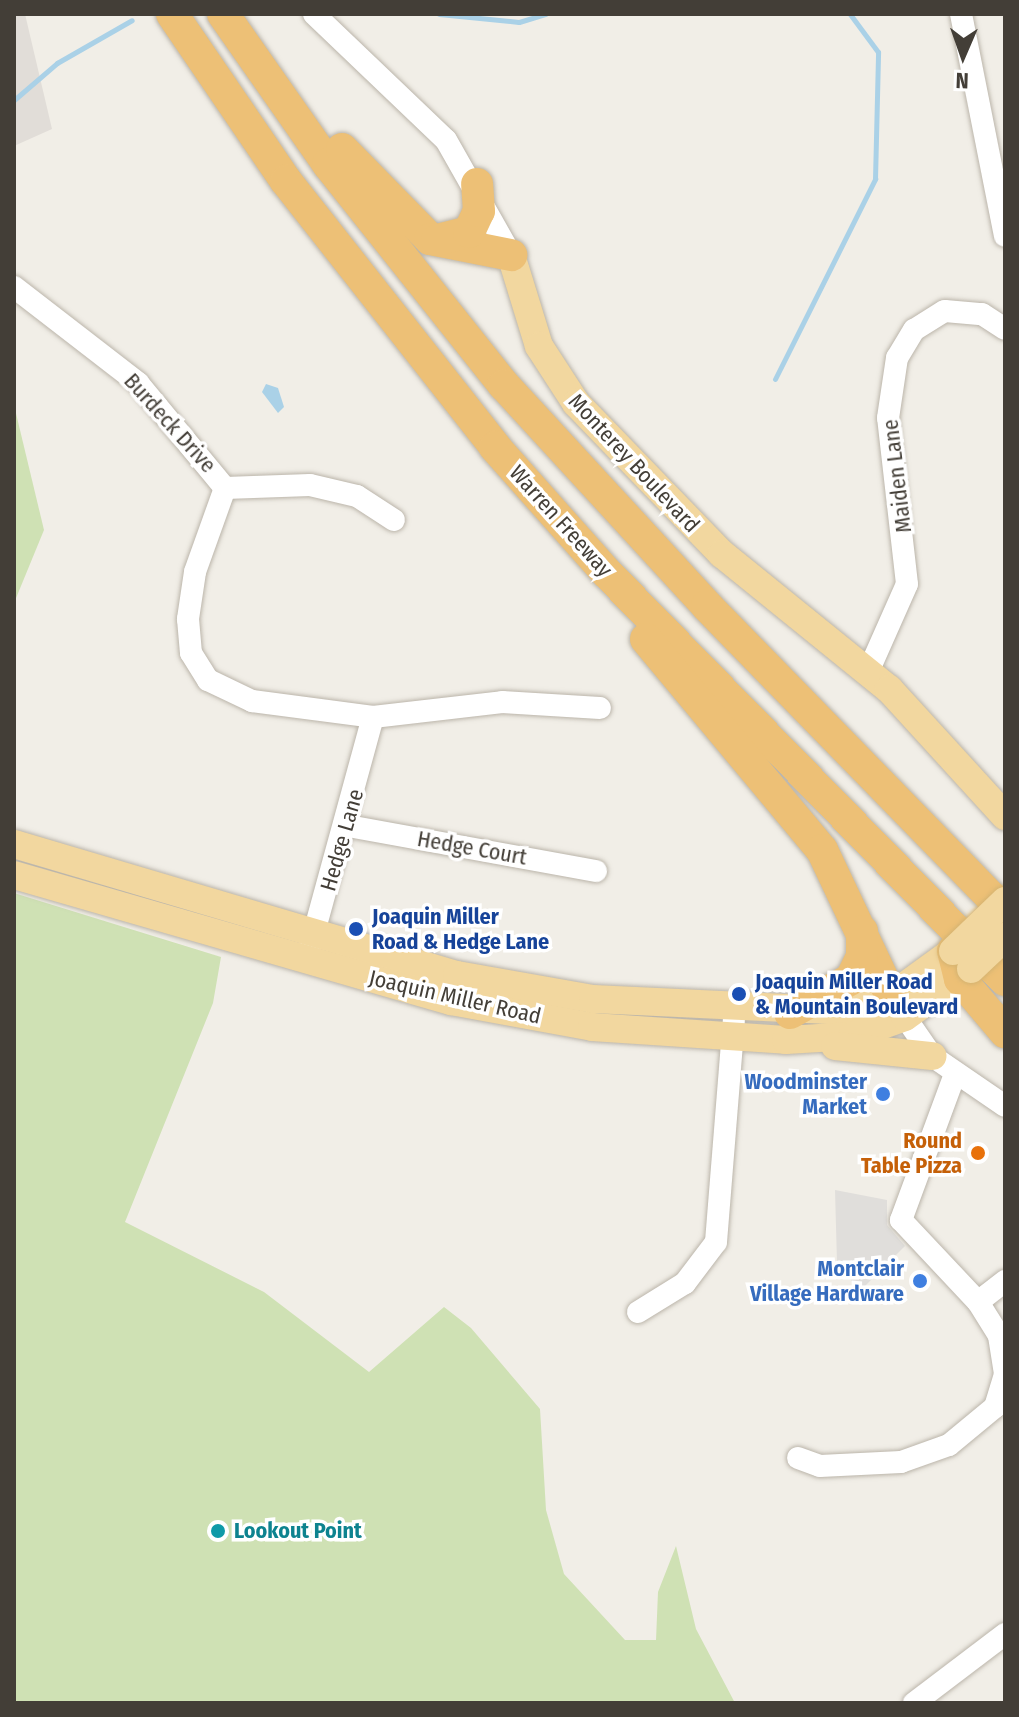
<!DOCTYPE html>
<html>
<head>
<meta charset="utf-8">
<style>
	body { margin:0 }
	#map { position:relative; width:1019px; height:1717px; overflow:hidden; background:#f1eee7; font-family:"Fira Sans Condensed",sans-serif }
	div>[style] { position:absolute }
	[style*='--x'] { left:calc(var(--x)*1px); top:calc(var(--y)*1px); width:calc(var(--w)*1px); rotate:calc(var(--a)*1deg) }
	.industrial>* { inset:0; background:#e1ddd8 }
	.green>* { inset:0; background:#cfe1b4 }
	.parking>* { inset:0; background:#e0dedb }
	.water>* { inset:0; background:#aad1e7 }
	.stream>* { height:5px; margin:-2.5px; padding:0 2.5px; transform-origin:2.5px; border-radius:2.5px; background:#aad1e7 }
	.roads { filter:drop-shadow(0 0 2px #bbb5aa) drop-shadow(0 0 2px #bbb5aa) }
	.minor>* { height:22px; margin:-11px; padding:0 11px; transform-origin:11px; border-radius:11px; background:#fff }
	.major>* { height:28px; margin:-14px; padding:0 14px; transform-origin:14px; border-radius:14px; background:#f2d79f }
	.highway>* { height:32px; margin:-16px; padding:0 16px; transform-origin:16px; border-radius:16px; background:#edc076 }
	.bridges { filter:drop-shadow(0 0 2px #d5b371) drop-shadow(0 0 2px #d5b371) }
	.major-bridge>* { height:28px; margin:-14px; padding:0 14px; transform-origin:14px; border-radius:14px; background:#f2d79f }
	.dots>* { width:22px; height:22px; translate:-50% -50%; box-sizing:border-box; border:4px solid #fff; border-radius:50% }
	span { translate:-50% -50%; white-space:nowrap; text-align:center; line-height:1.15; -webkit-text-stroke:7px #fff; paint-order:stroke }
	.street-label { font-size:22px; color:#433e37 }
	.transit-label { font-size:22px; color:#164399; font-weight:700 }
	.left { translate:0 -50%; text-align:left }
	.shop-label { font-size:22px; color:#366cbe; font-weight:700 }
	.right { translate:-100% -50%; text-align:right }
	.food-label { font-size:22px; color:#c56008; font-weight:700 }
	.culture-label { font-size:22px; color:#0d838f; font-weight:700 }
	.frame { position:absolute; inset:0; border:16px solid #433e37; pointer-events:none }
	.north { position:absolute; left:923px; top:16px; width:80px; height:80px; -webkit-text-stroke:6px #fff; paint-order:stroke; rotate:182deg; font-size:22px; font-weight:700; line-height:32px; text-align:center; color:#433e37 }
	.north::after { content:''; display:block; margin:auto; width:28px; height:36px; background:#433e37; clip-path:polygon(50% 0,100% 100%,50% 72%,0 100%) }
</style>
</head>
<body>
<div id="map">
	<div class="industrial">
		<div style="clip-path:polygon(14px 14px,25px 14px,52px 129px,14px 146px)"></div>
	</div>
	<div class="green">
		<div style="clip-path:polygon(14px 405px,44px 530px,14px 603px)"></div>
		<div style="clip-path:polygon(14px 893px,221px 957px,213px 1003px,125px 1222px,264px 1292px,369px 1372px,444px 1307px,471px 1328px,540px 1409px,546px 1510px,564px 1574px,625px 1640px,656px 1640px,658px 1592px,676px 1546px,696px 1629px,735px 1703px,14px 1703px)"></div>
	</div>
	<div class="parking">
		<div style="clip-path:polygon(835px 1190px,887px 1200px,887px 1225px,905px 1246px,860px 1291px,837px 1263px)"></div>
	</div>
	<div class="water">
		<div style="clip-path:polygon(266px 384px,278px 388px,284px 407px,278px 413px,262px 392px)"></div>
	</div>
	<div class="stream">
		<div style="--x:439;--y:14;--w:80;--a:5.7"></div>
		<div style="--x:519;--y:22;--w:28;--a:-17"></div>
		<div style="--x:14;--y:100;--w:57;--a:-40.7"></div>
		<div style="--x:57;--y:63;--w:86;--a:-29.8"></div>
		<div style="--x:775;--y:379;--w:224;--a:-63.4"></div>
		<div style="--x:875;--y:179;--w:127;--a:-88.6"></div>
		<div style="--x:878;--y:52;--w:47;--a:-126.4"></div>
	</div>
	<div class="roads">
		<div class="minor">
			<div style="--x:314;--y:14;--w:182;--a:43.7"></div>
			<div style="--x:446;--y:140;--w:132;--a:60.5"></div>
			<div style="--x:961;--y:14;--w:226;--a:78.8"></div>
			<div style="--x:14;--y:287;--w:157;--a:37.7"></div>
			<div style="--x:138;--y:383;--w:136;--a:50.4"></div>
			<div style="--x:225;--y:488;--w:89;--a:109.7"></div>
			<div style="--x:195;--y:572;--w:48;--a:98.5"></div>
			<div style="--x:188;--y:619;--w:34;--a:85"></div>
			<div style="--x:191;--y:653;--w:32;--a:58"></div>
			<div style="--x:208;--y:680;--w:49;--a:25.5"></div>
			<div style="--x:252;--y:701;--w:122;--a:7.5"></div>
			<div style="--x:373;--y:717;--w:130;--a:-6.6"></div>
			<div style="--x:502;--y:702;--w:98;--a:3.5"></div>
			<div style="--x:225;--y:488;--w:85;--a:-2"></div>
			<div style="--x:310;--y:485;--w:48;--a:13.2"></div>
			<div style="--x:357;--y:496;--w:44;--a:33"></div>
			<div style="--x:868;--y:672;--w:96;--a:-66.1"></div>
			<div style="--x:907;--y:584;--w:167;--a:-96.5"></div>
			<div style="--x:888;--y:418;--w:61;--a:-81.5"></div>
			<div style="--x:897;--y:358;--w:33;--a:-59"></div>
			<div style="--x:914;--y:330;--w:36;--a:-32"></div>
			<div style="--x:945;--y:311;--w:37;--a:5"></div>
			<div style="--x:982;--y:314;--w:27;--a:33"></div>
			<div style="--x:348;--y:826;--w:252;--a:10.3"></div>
			<div style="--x:310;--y:947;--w:238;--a:-74.7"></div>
			<div style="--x:905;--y:1017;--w:47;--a:55.3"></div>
			<div style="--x:932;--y:1056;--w:88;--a:34.4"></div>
			<div style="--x:955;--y:1074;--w:156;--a:110.3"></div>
			<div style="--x:901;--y:1220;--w:112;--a:46.8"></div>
			<div style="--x:978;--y:1302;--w:40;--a:58"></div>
			<div style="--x:999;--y:1336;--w:38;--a:81"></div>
			<div style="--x:978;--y:1302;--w:34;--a:-38"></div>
			<div style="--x:638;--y:1312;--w:55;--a:-31.7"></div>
			<div style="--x:685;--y:1283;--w:51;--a:-52.9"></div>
			<div style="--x:716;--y:1242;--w:223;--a:-85.4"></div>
			<div style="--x:798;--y:1458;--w:23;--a:20"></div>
			<div style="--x:820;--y:1466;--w:81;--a:-2.8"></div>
			<div style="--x:901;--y:1462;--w:51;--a:-19.5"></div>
			<div style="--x:949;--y:1445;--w:60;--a:-39.6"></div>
			<div style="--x:995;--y:1407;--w:34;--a:-73"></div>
			<div style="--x:914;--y:1703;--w:114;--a:-37.2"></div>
		</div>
		<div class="major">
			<div style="--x:511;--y:255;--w:95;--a:72.9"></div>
			<div style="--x:539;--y:346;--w:68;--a:57"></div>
			<div style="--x:576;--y:403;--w:210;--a:46"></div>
			<div style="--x:722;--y:554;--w:215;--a:39"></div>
			<div style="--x:889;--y:689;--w:172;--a:47.6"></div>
			<div style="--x:14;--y:844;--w:462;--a:16.5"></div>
			<div style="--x:457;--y:975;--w:138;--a:10"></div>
			<div style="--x:593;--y:999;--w:251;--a:2.7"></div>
			<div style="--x:844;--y:1011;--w:49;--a:-17.7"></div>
			<div style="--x:891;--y:996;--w:77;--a:-36"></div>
			<div style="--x:14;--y:875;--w:455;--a:16.1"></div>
			<div style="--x:451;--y:1001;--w:143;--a:10.4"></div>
			<div style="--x:592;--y:1027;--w:194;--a:3.8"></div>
			<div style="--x:786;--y:1040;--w:66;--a:-3.5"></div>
			<div style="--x:852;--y:1036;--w:56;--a:-19.7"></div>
			<div style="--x:905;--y:1017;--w:82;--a:-36"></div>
			<div style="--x:835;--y:1046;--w:98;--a:5.9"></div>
		</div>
		<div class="highway">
			<div style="--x:172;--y:14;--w:202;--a:55.7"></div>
			<div style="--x:286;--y:181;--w:338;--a:51.8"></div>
			<div style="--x:495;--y:447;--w:167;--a:48.4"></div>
			<div style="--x:606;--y:572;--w:571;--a:45.64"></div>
			<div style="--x:223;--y:14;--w:183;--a:55"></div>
			<div style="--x:328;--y:164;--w:283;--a:51.5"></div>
			<div style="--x:504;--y:385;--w:300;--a:47.4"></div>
			<div style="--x:707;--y:606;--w:426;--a:45.7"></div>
			<div style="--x:342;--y:149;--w:126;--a:45.6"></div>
			<div style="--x:430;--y:239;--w:83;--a:11.2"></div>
			<div style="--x:437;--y:240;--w:33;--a:-14"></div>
			<div style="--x:469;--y:232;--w:23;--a:-65"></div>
			<div style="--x:479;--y:211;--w:27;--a:-94"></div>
			<div style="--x:646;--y:639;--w:275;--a:50.2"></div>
			<div style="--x:822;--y:850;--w:161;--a:64.7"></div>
			<div style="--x:953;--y:951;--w:29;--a:76"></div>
			<div style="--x:960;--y:979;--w:70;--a:49.7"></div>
			<div style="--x:790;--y:1013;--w:70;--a:-29.1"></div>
			<div style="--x:851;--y:979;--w:25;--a:-64"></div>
			<div style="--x:862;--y:956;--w:25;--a:-90"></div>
		</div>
	</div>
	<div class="bridges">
		<div class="major-bridge">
			<div style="--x:953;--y:951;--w:72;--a:-43.9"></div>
			<div style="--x:971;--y:969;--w:47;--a:-43.3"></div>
		</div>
	</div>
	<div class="dots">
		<div style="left:356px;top:929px;background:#1a4fb4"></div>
		<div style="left:739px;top:994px;background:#1a4fb4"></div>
		<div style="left:883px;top:1094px;background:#3f7fe0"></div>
		<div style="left:978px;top:1153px;background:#e8710a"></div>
		<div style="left:920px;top:1281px;background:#3f7fe0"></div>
		<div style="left:218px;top:1531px;background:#0f9aa8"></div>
	</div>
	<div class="street-label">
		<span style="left:170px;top:423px;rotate:48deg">Burdeck Drive</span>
		<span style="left:634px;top:463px;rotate:47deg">Monterey Boulevard</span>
		<span style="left:897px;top:476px;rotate:-97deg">Maiden Lane</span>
		<span style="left:561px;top:521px;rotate:48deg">Warren Freeway</span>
		<span style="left:342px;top:840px;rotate:-74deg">Hedge Lane</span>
		<span style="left:472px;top:848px;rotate:10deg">Hedge Court</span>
		<span style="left:455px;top:997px;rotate:13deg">Joaquin Miller Road</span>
	</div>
	<div class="transit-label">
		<span class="left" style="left:372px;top:929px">Joaquin Miller<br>Road &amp; Hedge Lane</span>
		<span class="left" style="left:755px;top:994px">Joaquin Miller Road<br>&amp; Mountain Boulevard</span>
	</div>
	<div class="shop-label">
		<span class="right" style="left:867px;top:1094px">Woodminster<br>Market</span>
		<span class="right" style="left:904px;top:1281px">Montclair<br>Village Hardware</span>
	</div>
	<div class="food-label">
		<span class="right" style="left:962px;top:1153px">Round<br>Table Pizza</span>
	</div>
	<div class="culture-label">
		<span class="left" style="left:234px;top:1531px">Lookout Point</span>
	</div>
	<div class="frame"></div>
	<div class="north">N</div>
</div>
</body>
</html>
